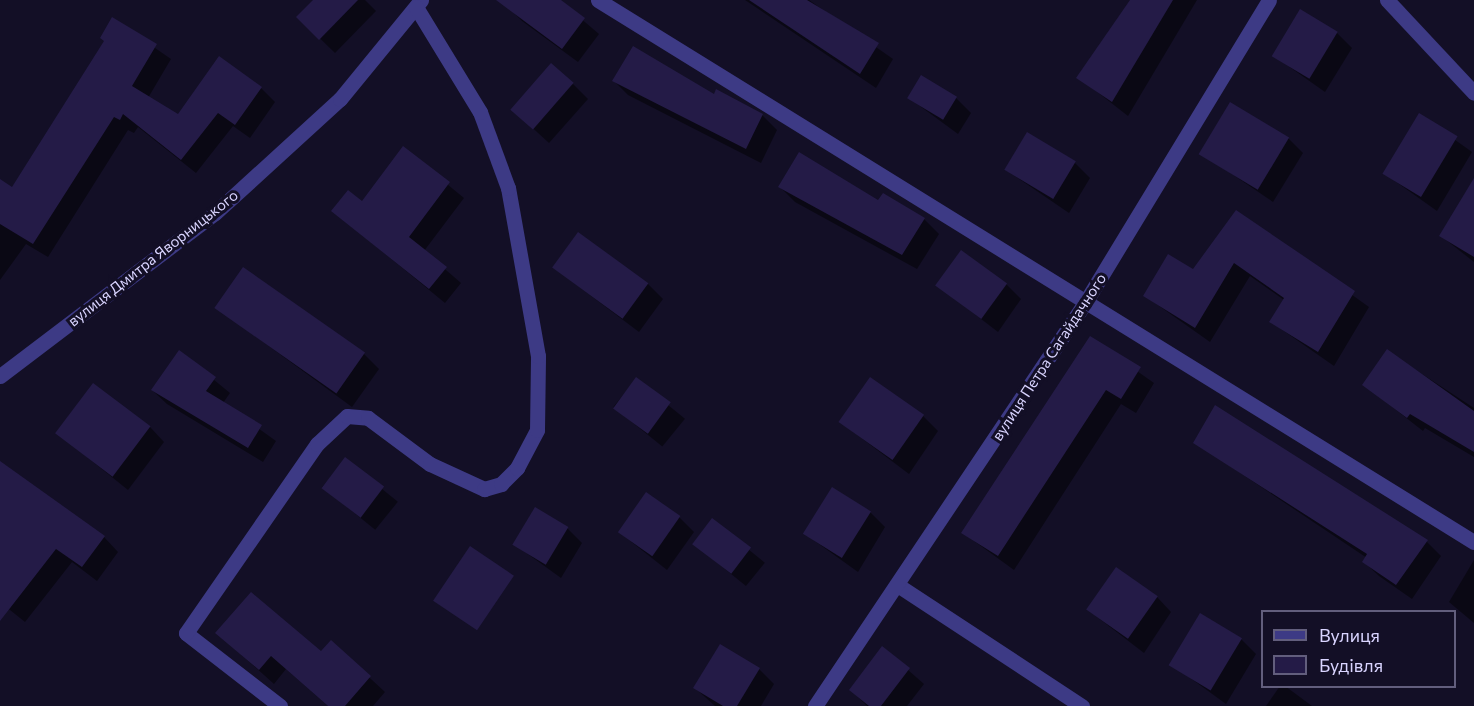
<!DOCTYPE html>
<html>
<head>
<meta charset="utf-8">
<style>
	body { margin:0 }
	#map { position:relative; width:1474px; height:706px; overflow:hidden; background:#130f26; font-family:Commissioner,sans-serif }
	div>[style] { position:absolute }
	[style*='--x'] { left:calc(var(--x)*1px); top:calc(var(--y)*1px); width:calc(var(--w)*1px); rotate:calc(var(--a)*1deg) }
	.shadow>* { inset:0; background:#0007; transform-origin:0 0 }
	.building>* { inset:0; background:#241b47; transform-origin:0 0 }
	.minor>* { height:15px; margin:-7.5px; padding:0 7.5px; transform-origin:7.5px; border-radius:7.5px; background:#3d3a85 }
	span { translate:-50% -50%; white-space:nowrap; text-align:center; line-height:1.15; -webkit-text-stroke:6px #130f26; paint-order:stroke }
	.street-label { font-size:15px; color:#d9d4ff }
	.legend { position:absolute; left:1261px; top:610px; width:195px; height:78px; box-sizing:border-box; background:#130f26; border:2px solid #625e7d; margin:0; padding:8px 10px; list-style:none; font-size:18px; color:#d9d4ff }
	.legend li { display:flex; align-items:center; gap:12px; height:30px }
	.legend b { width:30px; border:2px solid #625e7d }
</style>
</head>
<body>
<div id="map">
	<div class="shadow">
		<div style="clip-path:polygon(315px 0,365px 0,376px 11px,335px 53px,298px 17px)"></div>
		<div style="clip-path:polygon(512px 0,559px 0,599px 34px,578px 62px,522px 21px,507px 6px)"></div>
		<div style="clip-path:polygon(809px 0,893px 59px,876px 88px,745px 0)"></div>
		<div style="clip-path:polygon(1131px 0,1197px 0,1128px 116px,1078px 77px)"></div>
		<div style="clip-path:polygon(113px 19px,171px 59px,148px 98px,179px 116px,261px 88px,275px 102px,250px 138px,233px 126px,196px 173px,138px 127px,134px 133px,128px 130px,48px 257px,26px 244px,0 280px,0 181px,13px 189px,105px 42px)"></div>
		<div style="clip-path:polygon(1337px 33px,1352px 48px,1325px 92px,1274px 56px)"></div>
		<div style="clip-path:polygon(614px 81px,715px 96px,762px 115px,777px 130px,761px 163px,628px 95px)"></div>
		<div style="clip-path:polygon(573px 84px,588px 99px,549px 143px,513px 110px)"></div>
		<div style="clip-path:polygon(909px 98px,956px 98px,971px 113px,958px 134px)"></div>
		<div style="clip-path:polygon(1420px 115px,1472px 152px,1437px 211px,1385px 174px)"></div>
		<div style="clip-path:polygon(1288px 138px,1303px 153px,1273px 202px,1201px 153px)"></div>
		<div style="clip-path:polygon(403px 148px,464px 198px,424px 251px,461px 283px,445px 303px,333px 211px,362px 203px)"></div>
		<div style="clip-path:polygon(1075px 163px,1090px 178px,1069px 213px,1006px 170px)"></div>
		<div style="clip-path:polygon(780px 187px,879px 202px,924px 219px,939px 234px,917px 269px,795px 202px)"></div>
		<div style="clip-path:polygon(1474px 211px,1474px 262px,1441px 236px)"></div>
		<div style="clip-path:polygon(1236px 212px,1369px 307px,1334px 366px,1271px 322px,1284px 300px,1250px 276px,1210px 342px,1145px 296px,1194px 271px)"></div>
		<div style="clip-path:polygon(554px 268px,648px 284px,663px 299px,639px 332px)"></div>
		<div style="clip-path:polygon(1006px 284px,1021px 299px,998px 332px,937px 285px)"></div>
		<div style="clip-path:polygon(217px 308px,364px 354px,379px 369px,352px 407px)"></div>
		<div style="clip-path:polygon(1090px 338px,1154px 383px,1136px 413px,1121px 404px,1014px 570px,963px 533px)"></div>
		<div style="clip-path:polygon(1387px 351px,1474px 408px,1474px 457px,1425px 428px,1423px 431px,1364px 385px)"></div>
		<div style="clip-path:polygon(180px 352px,230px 393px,223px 403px,276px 441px,263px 462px,167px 404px,152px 390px)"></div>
		<div style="left:636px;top:379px;width:63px;height:36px;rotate:39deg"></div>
		<div style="clip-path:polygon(923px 416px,938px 431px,909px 474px,840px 422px)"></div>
		<div style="clip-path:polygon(150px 427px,164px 442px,128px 490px,57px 433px)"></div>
		<div style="clip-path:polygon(1194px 442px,1427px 542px,1441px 556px,1412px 599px,1379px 576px,1364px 562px,1367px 558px)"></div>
		<div style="left:345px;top:459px;width:68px;height:36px;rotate:39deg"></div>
		<div style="clip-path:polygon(0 479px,104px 537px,118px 552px,97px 581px,72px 562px,25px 622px,0 602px)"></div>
		<div style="clip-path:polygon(870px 512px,885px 527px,858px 572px,805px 534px)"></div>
		<div style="clip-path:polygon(679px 517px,694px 532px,667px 570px,619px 532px)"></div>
		<div style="left:712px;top:520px;width:68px;height:30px;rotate:39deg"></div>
		<div style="clip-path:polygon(567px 528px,582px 543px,561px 578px,514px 544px)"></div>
		<div style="clip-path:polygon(1474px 560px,1474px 623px,1449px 602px)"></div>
		<div style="clip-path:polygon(1157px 597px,1171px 612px,1144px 653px,1088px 610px)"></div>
		<div style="clip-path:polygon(217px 633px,321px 653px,331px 642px,385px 692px,373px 706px,328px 706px,286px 669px,274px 684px)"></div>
		<div style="clip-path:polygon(1241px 639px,1256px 654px,1226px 704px,1171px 664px)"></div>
		<div style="clip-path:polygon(883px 648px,924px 684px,907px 706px,867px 706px,851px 690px)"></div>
		<div style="clip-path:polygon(759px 669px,774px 684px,761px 706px,715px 706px,695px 688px)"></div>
		<div style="clip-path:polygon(1280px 686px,1285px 686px,1312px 706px,1266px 706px)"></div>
	</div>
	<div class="building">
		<div style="clip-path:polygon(313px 0,358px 0,319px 40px,296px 17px)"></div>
		<div style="clip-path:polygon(496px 0,561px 0,585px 18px,562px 49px)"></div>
		<div style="clip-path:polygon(749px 0,807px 0,879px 43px,860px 74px)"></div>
		<div style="clip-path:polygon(1130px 0,1173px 0,1112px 102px,1076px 78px)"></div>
		<div style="left:1300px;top:9px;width:44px;height:55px;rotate:31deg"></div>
		<div style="clip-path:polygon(112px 17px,157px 44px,132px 86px,178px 114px,219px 56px,262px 87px,235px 125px,218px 113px,181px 160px,123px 114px,120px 120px,114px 117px,33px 244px,0 224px,0 179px,12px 187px,104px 41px,100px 38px)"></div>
		<div style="clip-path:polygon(633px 46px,714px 94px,716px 89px,763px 114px,746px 149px,612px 81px)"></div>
		<div style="left:551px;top:63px;width:30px;height:62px;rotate:41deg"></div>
		<div style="left:921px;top:75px;width:42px;height:27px;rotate:31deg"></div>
		<div style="left:1230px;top:102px;width:69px;height:61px;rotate:31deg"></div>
		<div style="left:1419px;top:113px;width:45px;height:71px;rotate:31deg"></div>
		<div style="left:1027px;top:132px;width:57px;height:44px;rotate:31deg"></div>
		<div style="clip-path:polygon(403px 146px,450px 182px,409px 237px,447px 267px,429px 289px,331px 211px,348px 190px,362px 201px)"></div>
		<div style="clip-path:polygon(799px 152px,878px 200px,883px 193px,925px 218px,902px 255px,778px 187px)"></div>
		<div style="clip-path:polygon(1474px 178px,1474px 257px,1439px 236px)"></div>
		<div style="clip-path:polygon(1236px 210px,1355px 291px,1318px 352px,1269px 322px,1284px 298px,1234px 263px,1195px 328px,1143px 296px,1168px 254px,1193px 269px)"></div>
		<div style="left:578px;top:232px;width:87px;height:44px;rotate:36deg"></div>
		<div style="left:961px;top:250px;width:57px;height:44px;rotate:36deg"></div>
		<div style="left:243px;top:267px;width:149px;height:50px;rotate:35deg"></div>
		<div style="clip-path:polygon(1090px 336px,1141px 367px,1121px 399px,1106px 390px,998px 556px,961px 533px)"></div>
		<div style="clip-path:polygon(1387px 349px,1474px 411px,1474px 452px,1410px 414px,1407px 418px,1362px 385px)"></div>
		<div style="clip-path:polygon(179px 350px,216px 377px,206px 391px,262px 425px,248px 448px,151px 390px)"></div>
		<div style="left:636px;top:377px;width:43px;height:39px;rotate:36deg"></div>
		<div style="left:870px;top:377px;width:66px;height:55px;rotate:35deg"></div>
		<div style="left:93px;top:383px;width:72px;height:63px;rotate:37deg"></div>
		<div style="clip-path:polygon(1215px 405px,1428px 540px,1396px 585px,1362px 562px,1367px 554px,1193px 443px)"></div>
		<div style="left:345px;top:457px;width:49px;height:39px;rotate:37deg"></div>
		<div style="clip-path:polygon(0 461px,105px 536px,82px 567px,56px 549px,0 621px)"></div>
		<div style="left:832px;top:487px;width:46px;height:55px;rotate:32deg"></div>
		<div style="left:646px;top:492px;width:42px;height:49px;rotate:35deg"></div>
		<div style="left:535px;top:507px;width:39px;height:44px;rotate:31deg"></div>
		<div style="left:712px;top:518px;width:49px;height:33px;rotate:37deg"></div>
		<div style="left:470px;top:546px;width:53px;height:66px;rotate:34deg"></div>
		<div style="left:1116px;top:567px;width:51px;height:52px;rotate:35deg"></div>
		<div style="clip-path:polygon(251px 592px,321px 651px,331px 640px,371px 676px,345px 706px,328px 706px,271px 656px,259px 670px,215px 633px)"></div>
		<div style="left:1200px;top:613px;width:49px;height:61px;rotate:31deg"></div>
		<div style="clip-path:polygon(720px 644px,760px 668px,737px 706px,723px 706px,693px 688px)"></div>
		<div style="clip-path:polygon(882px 646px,910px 668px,881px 706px,869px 706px,849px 690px)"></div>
	</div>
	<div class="minor">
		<div style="--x:598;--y:0;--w:1030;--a:31.75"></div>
		<div style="--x:1387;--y:0;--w:127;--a:46.9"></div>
		<div style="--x:0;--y:376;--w:270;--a:-37.2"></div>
		<div style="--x:215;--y:213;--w:169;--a:-42.4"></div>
		<div style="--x:340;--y:99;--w:128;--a:-50.7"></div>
		<div style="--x:899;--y:586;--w:219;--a:33.3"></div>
		<div style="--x:280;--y:706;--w:119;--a:-142.2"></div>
		<div style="--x:186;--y:633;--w:230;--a:-55.3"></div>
		<div style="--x:317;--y:444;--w:41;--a:-43"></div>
		<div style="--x:347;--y:416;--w:21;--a:5"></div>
		<div style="--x:368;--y:418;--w:77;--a:36.6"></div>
		<div style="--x:430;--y:464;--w:60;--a:24.8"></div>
		<div style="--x:484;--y:489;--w:18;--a:-16"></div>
		<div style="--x:501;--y:484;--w:23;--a:-45"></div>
		<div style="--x:517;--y:468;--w:43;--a:-62.2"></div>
		<div style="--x:537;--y:430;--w:74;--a:-89.2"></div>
		<div style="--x:538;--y:356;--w:171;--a:-100.1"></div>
		<div style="--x:508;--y:188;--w:81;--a:-110.2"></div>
		<div style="--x:480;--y:112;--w:123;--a:-121.4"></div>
		<div style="--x:815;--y:706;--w:487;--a:-56.2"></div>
		<div style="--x:1086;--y:301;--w:352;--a:-58.7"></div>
	</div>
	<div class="street-label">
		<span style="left:153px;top:258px;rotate:-38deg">вулиця Дмитра Яворницького</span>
		<span style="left:1049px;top:357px;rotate:-57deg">вулиця Петра Сагайдачного</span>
	</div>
	<ul class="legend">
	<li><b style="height:8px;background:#3d3a85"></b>Вулиця</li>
	<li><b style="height:16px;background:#241b47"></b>Будівля</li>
	</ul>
</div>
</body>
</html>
